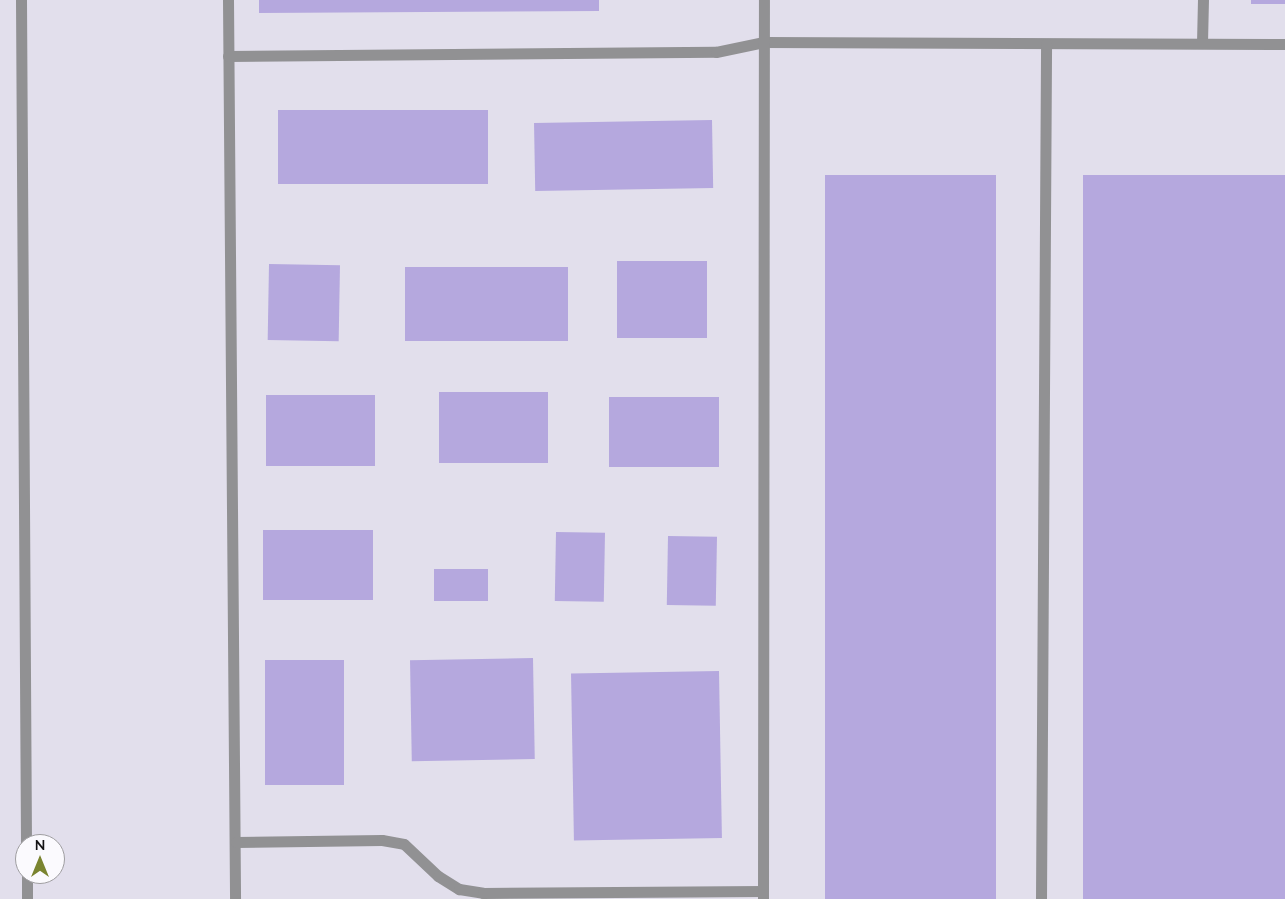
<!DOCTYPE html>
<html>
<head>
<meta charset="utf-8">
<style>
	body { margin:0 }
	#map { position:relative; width:1285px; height:899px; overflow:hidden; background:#edecf2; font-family:Mulish,sans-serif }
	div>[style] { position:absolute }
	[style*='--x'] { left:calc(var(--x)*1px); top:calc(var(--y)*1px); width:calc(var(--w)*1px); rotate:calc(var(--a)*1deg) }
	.built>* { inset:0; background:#e2dfec }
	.building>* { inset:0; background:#b5a8de; transform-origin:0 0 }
	.lane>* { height:11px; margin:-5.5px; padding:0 5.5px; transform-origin:5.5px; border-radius:5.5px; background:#919193 }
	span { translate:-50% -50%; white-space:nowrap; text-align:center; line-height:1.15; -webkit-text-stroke:4px #fbfafe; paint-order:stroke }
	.north { position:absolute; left:15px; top:834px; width:50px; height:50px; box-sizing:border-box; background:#fbfafe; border:1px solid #9f9ea1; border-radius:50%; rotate:0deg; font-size:14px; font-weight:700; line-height:20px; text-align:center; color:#141315 }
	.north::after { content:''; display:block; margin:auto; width:18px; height:22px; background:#7a8430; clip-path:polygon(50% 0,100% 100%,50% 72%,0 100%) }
</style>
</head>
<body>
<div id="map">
	<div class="built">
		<div style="clip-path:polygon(evenodd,0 0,1285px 0,1285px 899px,0 899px,0 0,25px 844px,55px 844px,55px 874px,25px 874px,25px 844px)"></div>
	</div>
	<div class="building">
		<div style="clip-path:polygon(259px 0,599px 0,599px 11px,259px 13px)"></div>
		<div style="left:1251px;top:0;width:34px;height:4px"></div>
		<div style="left:488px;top:110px;width:74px;height:210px;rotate:90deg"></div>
		<div style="left:712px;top:120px;width:68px;height:178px;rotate:89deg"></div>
		<div style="left:825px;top:175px;width:171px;height:724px"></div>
		<div style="left:1285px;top:175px;width:724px;height:202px;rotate:90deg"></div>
		<div style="left:617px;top:261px;width:90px;height:77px"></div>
		<div style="left:269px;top:264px;width:71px;height:76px;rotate:1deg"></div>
		<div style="left:568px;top:267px;width:74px;height:163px;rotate:90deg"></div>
		<div style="left:439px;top:392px;width:109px;height:71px"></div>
		<div style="left:266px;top:395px;width:109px;height:71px"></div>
		<div style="left:609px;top:397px;width:110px;height:70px"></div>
		<div style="left:263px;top:530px;width:110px;height:70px"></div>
		<div style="left:556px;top:532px;width:49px;height:69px;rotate:1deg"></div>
		<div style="left:668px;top:536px;width:49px;height:69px;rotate:1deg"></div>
		<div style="left:434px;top:569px;width:54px;height:32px"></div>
		<div style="left:533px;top:658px;width:101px;height:123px;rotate:89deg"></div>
		<div style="left:344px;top:660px;width:125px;height:79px;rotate:90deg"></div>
		<div style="left:719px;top:671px;width:167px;height:148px;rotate:89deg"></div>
	</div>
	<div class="lane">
		<div style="--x:21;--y:0;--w:844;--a:89.66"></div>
		<div style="--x:228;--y:0;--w:899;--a:89.55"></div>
		<div style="--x:1202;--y:43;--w:43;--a:-88.7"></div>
		<div style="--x:228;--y:56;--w:488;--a:-0.5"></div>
		<div style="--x:716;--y:52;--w:49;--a:-11.8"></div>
		<div style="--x:764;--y:42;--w:521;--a:0.22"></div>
		<div style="--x:236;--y:842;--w:146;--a:-0.8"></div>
		<div style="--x:382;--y:840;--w:22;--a:10"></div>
		<div style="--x:404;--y:844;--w:47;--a:43.3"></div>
		<div style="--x:438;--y:876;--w:25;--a:32"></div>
		<div style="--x:459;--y:889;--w:24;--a:9"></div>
		<div style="--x:483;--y:893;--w:280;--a:-0.4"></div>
		<div style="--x:27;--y:874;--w:25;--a:90"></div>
		<div style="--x:763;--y:899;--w:899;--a:-89.94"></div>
		<div style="--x:1041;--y:899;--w:855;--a:-89.66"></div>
	</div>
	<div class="north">N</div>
</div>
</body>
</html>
